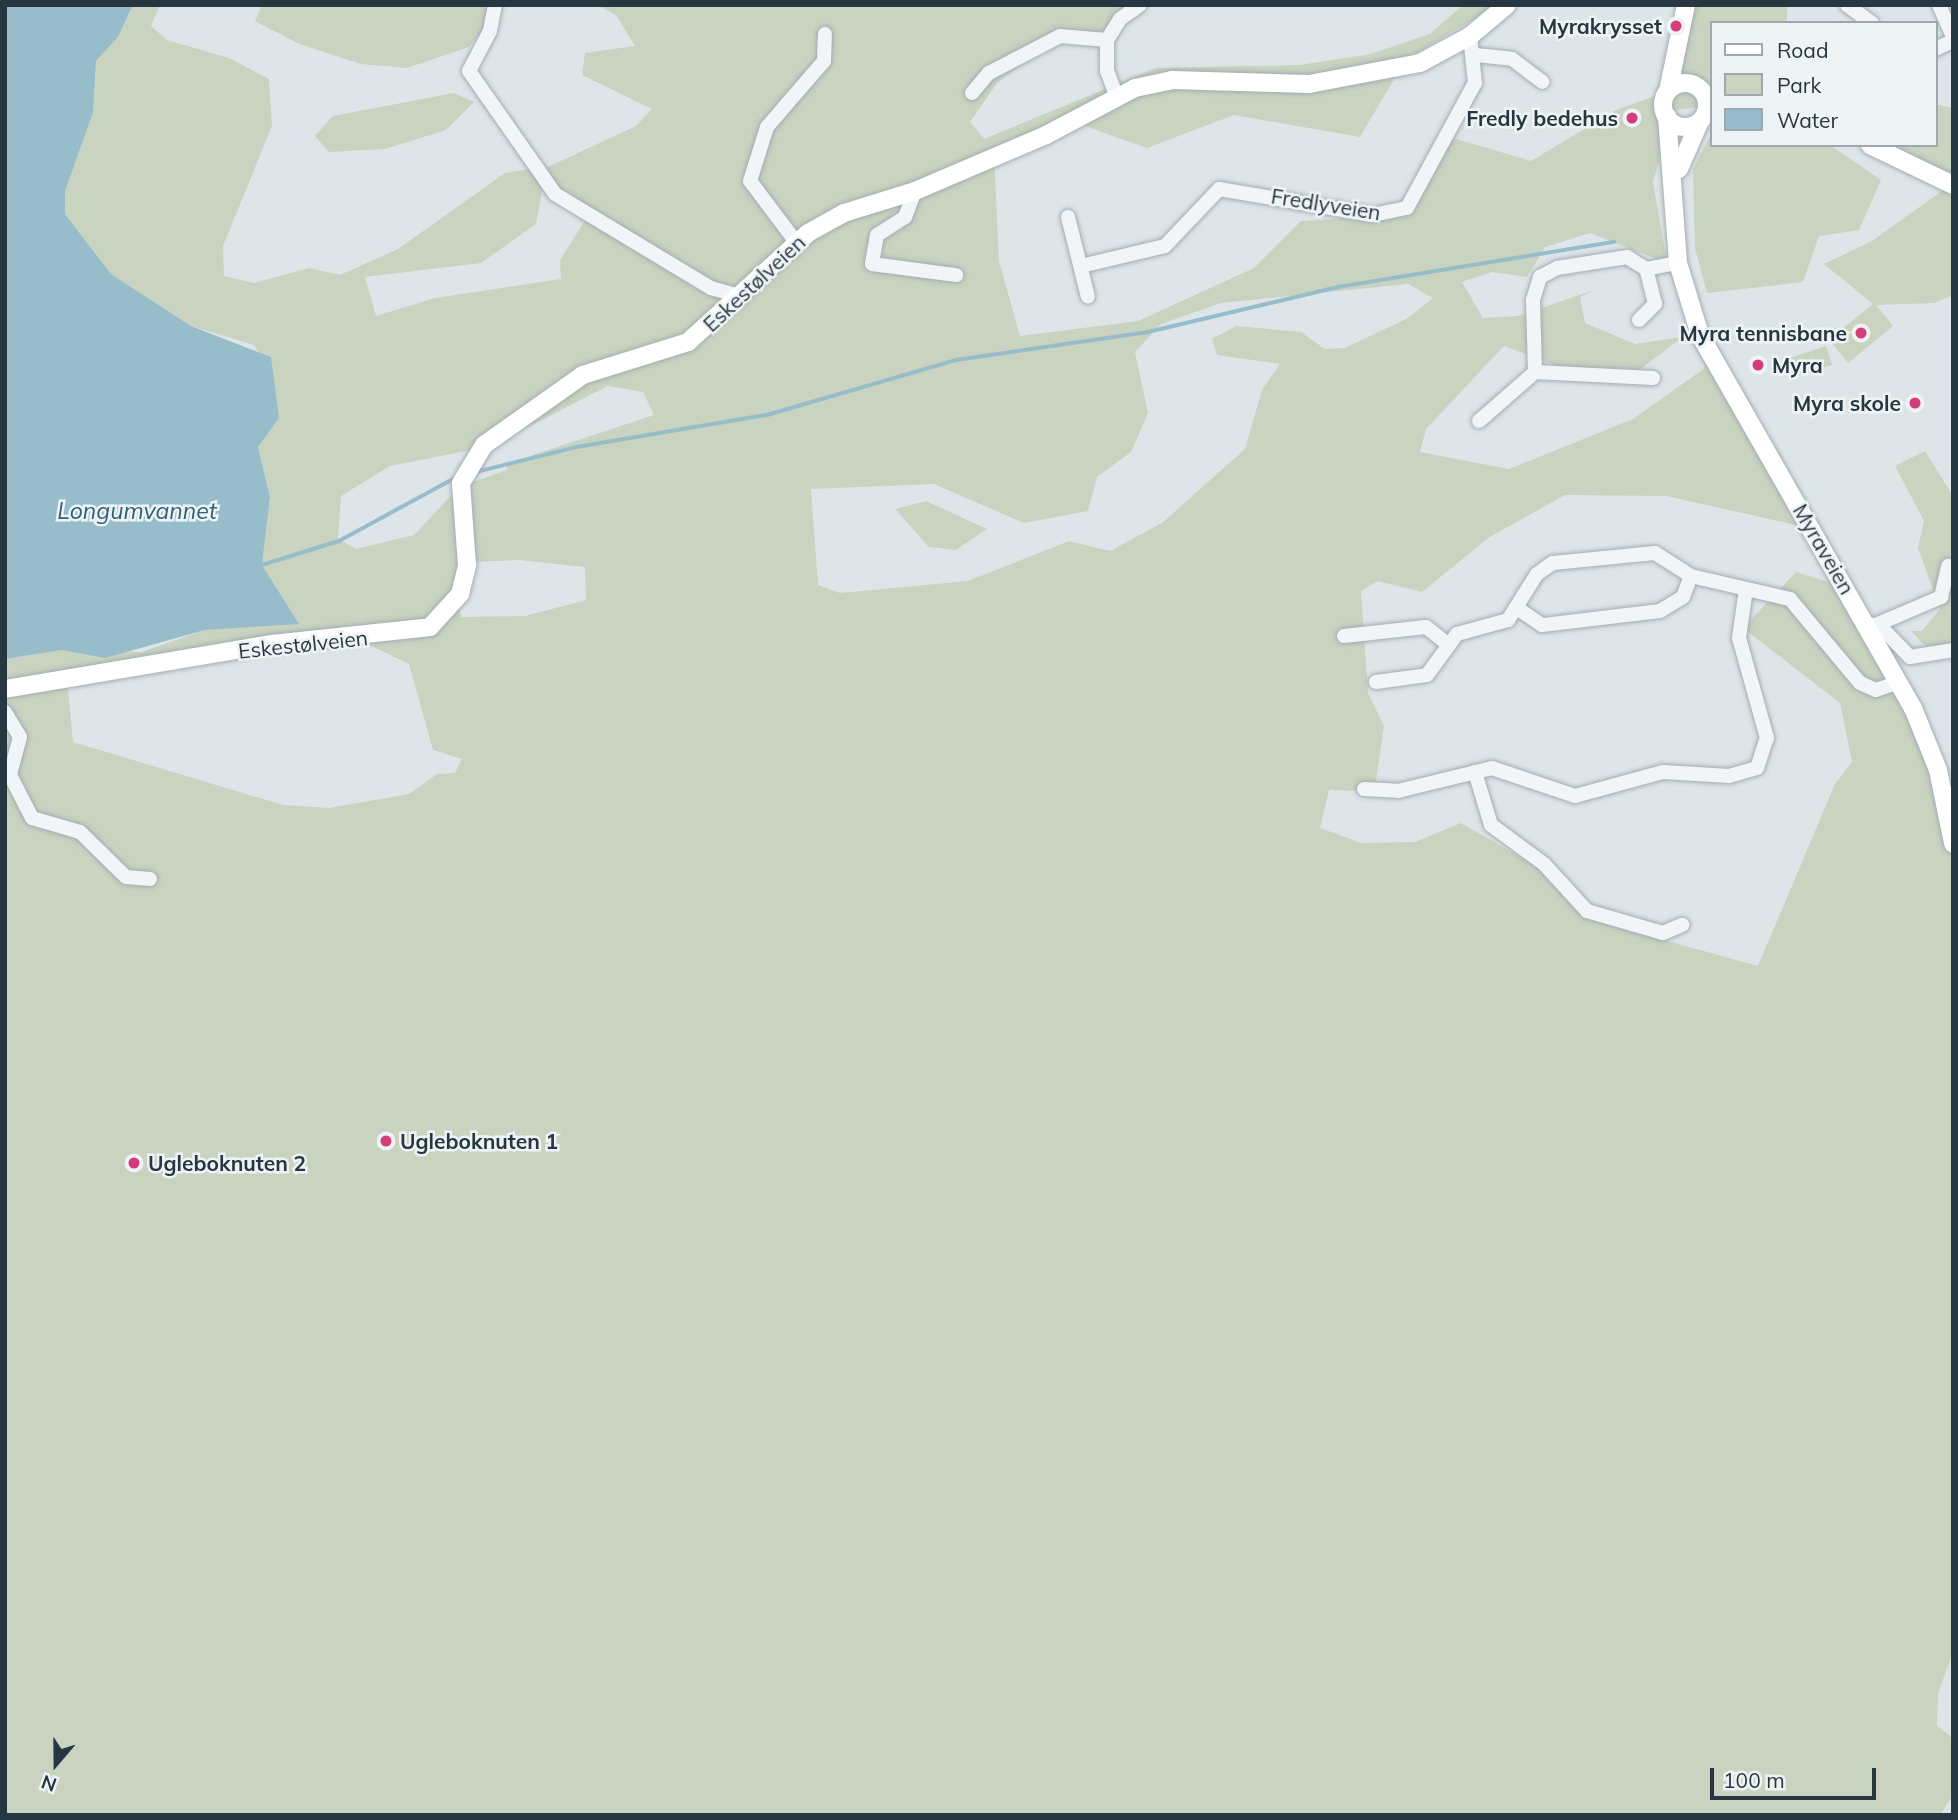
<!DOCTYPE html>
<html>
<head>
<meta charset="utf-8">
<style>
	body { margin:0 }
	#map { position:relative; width:1958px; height:1820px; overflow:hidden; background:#dee5e9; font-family:Mulish,sans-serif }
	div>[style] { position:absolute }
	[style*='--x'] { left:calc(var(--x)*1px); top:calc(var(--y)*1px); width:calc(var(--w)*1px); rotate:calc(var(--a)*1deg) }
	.green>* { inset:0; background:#c9d3bf; transform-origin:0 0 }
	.water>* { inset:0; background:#97bdcb }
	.stream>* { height:3.5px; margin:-1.75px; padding:0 1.75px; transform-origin:1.75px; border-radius:1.75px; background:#97bdcb }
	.roads { filter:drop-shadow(0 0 2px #a3adb3) drop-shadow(0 0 2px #a3adb3) }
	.minor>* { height:14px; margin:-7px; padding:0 7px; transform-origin:7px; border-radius:7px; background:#f1f5f7 }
	.major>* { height:18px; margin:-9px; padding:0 9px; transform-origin:9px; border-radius:9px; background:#fff }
	.major>.ring { margin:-9px; padding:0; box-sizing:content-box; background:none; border:18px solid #fff; border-radius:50% }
	.dots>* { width:19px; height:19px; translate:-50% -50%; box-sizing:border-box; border:4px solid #eef4f6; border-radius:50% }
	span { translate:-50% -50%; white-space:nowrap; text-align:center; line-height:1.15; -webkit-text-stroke:5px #eef4f6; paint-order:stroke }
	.poi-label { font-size:21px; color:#273741; font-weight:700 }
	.right { translate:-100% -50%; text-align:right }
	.left { translate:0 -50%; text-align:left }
	.street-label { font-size:21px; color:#273741 }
	.water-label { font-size:23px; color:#2f6177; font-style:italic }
	.frame { position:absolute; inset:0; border:7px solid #273741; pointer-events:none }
	.legend { position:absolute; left:1710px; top:21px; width:228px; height:126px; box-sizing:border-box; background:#eef4f6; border:2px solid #9ea8ae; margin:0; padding:9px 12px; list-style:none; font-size:21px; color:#273741 }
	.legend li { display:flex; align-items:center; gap:14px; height:35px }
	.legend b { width:35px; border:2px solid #9ea8ae }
	.north { position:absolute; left:21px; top:1729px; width:70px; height:70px; -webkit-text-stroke:5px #eef4f6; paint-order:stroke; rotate:200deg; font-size:19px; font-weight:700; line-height:28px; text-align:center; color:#273741 }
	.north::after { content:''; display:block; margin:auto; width:24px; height:32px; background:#273741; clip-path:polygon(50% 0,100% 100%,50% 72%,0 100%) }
	.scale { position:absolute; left:1710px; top:1768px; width:166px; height:32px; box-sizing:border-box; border:4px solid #273741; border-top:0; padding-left:9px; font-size:21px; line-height:24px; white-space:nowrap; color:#273741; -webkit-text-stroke:5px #eef4f6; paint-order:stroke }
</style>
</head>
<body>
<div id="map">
	<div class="green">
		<div style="clip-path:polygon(evenodd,133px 5px,160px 5px,151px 26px,167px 40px,229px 58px,269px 79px,272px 126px,223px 246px,224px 276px,254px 283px,309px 268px,340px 275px,398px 249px,505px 173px,550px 166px,636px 126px,652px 109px,582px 75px,585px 53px,635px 46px,616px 15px,597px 5px,1127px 5px,1098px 36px,1043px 48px,997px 83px,970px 122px,984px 139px,1156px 68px,1300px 65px,1371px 54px,1430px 34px,1463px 5px,1498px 5px,1406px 59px,1360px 137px,1234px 115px,1147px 148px,1073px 122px,994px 153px,999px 261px,1020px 336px,1138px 321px,1254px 268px,1301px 221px,1368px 217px,1410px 202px,1446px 136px,1531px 161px,1616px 110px,1677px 88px,1689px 5px,1787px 5px,1787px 23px,1711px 23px,1711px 106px,1674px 110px,1653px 182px,1667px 263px,1590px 233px,1545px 247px,1527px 277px,1492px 272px,1462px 282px,1483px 318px,1518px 316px,1597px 289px,1580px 297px,1585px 323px,1635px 344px,1683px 337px,1631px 376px,1571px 371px,1504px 346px,1426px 429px,1420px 452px,1509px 469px,1633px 419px,1705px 368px,1703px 355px,1804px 527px,1667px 496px,1565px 495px,1488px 538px,1422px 592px,1378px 581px,1361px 591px,1368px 693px,1384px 726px,1376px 781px,1359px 791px,1329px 790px,1320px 828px,1361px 843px,1415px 842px,1461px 823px,1538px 867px,1595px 921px,1758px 966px,1835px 784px,1852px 762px,1840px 703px,1743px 628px,1796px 572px,1835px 584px,1910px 697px,1953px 839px,1953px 1653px,1938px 1693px,1937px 1726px,1953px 1738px,1953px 1795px,1940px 1815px,5px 1815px,5px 659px,62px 650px,141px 652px,205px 630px,298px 623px,262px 565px,270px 497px,258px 447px,279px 417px,270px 370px,254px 345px,191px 326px,111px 274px,65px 214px,65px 191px,93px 113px,96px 61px,118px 37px,133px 5px,544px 182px,588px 216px,560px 260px,561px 279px,435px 298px,376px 316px,365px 277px,481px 263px,536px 224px,544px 182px,133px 5px,1408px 284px,1433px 298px,1408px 318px,1345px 348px,1325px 349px,1301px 332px,1236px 326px,1212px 339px,1217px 355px,1280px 364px,1262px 390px,1245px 449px,1162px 523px,1110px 551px,1069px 541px,968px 581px,840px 593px,818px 585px,811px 489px,934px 484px,1024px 523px,1088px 511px,1097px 477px,1131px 452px,1148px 413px,1135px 352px,1161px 324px,1221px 303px,1408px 284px,133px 5px,608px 386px,643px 392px,654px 415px,506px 464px,507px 470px,459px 487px,414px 535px,356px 549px,338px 539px,341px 496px,390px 466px,491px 446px,608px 386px,133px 5px,519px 560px,585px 567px,586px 600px,525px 616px,461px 617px,458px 597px,471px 562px,519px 560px,133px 5px,351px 636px,409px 664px,433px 750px,462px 759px,455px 773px,437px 774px,409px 794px,329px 808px,283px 805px,73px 742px,67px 676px,351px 636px)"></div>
		<div style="clip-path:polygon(262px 5px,504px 5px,469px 47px,407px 68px,361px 64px,299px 44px,255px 21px)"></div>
		<div style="clip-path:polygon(454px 93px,474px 102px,446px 130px,385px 149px,329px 152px,315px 136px,333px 116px)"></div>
		<div style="clip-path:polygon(1935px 104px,1953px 108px,1953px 295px,1934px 303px,1876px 305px,1893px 326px,1848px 363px,1829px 340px,1873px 304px,1824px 264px,1872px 241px,1946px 188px,1853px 145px,1935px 145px)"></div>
		<div style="clip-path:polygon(1711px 134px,1711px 145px,1830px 145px,1881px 180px,1859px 230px,1819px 236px,1803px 282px,1707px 293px,1695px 248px,1693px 169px)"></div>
		<div style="left:1826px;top:346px;width:20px;height:38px;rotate:72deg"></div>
		<div style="clip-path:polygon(1925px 451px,1953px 496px,1953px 649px,1926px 647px,1911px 631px,1922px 631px,1940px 609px,1918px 548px,1924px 521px,1895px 466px)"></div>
		<div style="clip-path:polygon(926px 501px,987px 529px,956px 550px,929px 547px,895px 509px)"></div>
	</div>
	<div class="water">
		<div style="clip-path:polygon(5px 5px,133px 5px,118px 37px,96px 61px,93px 113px,65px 191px,65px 214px,111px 274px,191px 326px,271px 357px,279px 418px,258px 447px,270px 497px,262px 565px,299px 624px,205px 630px,105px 658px,62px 650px,5px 659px)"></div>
	</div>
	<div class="stream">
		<div style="--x:476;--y:472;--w:104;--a:-13.9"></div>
		<div style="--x:577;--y:447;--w:193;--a:-9.6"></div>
		<div style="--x:767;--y:415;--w:197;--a:-16.2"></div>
		<div style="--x:956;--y:360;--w:194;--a:-8.3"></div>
		<div style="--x:1148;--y:332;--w:195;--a:-13.3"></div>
		<div style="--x:1338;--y:287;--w:280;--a:-9.3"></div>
		<div style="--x:262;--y:565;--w:81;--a:-17.3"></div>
		<div style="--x:339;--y:541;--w:132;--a:-28.5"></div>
	</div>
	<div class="roads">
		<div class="minor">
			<div style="--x:495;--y:5;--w:26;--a:101"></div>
			<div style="--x:490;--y:31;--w:45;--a:117.7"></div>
			<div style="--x:469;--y:71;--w:150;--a:55"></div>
			<div style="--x:555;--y:194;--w:182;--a:31.1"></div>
			<div style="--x:711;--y:288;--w:32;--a:16"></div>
			<div style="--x:1847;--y:5;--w:31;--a:36"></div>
			<div style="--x:1939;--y:5;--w:34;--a:66"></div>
			<div style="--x:1935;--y:49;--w:20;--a:-24"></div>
			<div style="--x:1476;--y:55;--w:36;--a:6"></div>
			<div style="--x:1512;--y:59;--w:38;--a:37"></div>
			<div style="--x:972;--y:93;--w:26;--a:-50"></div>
			<div style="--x:989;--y:73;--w:80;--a:-27.5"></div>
			<div style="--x:1060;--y:36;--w:47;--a:4.9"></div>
			<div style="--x:1117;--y:98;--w:29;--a:-110"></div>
			<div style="--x:1107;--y:71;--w:31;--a:-90"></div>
			<div style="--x:1107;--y:40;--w:25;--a:-58"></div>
			<div style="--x:1120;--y:19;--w:24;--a:-35"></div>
			<div style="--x:915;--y:191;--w:28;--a:111"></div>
			<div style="--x:905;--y:217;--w:33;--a:147"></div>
			<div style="--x:877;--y:235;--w:29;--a:100"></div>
			<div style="--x:872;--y:264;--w:85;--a:7.5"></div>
			<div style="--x:1068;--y:217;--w:82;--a:76"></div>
			<div style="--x:796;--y:242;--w:76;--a:-127"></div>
			<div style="--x:750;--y:181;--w:57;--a:-72.5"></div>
			<div style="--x:767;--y:127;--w:87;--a:-49.2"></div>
			<div style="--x:824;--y:61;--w:27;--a:-88"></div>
			<div style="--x:1081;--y:266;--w:86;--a:-13.4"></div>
			<div style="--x:1165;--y:246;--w:79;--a:-46.5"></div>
			<div style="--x:1219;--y:189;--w:156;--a:9.6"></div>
			<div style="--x:1373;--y:215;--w:35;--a:-12"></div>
			<div style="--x:1407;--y:208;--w:142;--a:-61.5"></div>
			<div style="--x:1475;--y:83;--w:47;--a:-96.1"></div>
			<div style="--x:1639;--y:320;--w:23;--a:-45"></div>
			<div style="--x:1655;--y:304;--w:36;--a:-104"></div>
			<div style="--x:1653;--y:378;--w:118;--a:-177.1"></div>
			<div style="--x:1535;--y:372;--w:72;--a:-91.6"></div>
			<div style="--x:1533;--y:300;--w:24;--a:-73"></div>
			<div style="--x:1540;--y:277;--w:19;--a:-28"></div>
			<div style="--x:1557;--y:268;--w:71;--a:-8.9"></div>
			<div style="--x:1627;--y:257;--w:22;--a:32"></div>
			<div style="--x:1646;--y:269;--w:33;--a:-11"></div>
			<div style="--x:1479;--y:421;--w:74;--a:-41.2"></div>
			<div style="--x:1691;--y:576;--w:102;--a:13.1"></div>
			<div style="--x:1790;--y:599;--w:109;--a:50.2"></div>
			<div style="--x:1860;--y:683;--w:17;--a:24"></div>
			<div style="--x:1876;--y:690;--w:24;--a:-19"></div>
			<div style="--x:1868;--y:624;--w:12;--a:9"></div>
			<div style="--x:1880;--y:626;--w:43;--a:45.9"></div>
			<div style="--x:1910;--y:657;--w:44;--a:-9.2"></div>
			<div style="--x:1878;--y:624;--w:69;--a:-23.2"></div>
			<div style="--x:1941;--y:597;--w:32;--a:-77"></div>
			<div style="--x:1344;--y:636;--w:82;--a:-6.3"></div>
			<div style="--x:1426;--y:627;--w:28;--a:38"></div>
			<div style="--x:1376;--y:682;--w:51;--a:-7.8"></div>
			<div style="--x:1427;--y:675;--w:51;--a:-53.8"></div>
			<div style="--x:1457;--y:634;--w:53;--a:-15.4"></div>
			<div style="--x:1508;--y:620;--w:54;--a:-57.8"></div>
			<div style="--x:1537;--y:574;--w:19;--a:-35"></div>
			<div style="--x:1553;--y:563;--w:102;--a:-5.6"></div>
			<div style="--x:1655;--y:553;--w:43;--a:32.6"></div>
			<div style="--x:1691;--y:576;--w:22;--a:111"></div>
			<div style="--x:1683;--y:597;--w:27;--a:149"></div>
			<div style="--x:1660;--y:611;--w:119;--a:173.2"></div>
			<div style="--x:1542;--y:625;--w:30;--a:-146"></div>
			<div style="--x:5;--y:712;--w:29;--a:59"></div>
			<div style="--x:20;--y:737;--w:39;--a:105"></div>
			<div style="--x:10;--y:775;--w:48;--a:62.9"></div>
			<div style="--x:32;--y:818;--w:50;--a:16.3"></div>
			<div style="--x:80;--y:832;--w:64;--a:44.4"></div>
			<div style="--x:126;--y:877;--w:24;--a:5"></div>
			<div style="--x:1475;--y:772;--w:55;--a:73.2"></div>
			<div style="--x:1491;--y:825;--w:66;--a:36.3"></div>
			<div style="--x:1544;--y:864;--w:64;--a:47.5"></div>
			<div style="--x:1587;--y:911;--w:79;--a:16.1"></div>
			<div style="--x:1663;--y:933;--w:21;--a:-23"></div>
			<div style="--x:1364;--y:789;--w:34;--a:3"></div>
			<div style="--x:1398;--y:791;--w:97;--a:-13.7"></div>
			<div style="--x:1492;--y:768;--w:88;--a:18.6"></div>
			<div style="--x:1575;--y:796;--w:91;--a:-15.3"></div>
			<div style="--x:1663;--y:772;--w:66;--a:3.5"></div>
			<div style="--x:1729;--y:776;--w:29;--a:-16"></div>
			<div style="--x:1757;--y:768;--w:32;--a:-72"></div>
			<div style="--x:1767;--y:738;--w:104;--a:-105.6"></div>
			<div style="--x:1739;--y:638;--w:49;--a:-81.9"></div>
		</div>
		<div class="major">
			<div class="ring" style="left:1663px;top:83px;width:26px;height:26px"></div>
			<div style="--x:1668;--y:91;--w:88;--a:-78.2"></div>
			<div style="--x:1667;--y:116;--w:147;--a:85.7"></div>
			<div style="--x:1678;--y:263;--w:75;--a:73"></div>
			<div style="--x:1700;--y:335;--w:430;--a:60.3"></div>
			<div style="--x:1913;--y:708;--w:67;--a:68"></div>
			<div style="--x:1938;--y:770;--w:75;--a:78.4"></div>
			<div style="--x:1870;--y:145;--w:92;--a:25.7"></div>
			<div style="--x:1679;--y:169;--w:52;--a:-66.4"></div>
			<div style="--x:5;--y:689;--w:271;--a:-9.6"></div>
			<div style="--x:272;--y:644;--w:159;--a:-6.1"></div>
			<div style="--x:430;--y:627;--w:45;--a:-47.7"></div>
			<div style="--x:460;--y:594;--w:30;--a:-76"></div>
			<div style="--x:467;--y:565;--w:82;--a:-94.2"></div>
			<div style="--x:461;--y:483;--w:44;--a:-58.8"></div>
			<div style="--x:484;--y:445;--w:121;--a:-35.3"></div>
			<div style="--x:583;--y:375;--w:110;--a:-17.4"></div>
			<div style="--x:688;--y:342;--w:162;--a:-42.2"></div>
			<div style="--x:808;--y:233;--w:41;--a:-29.1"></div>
			<div style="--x:844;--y:213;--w:74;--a:-17.2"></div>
			<div style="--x:915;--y:191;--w:142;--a:-23.1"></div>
			<div style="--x:1046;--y:135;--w:101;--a:-27.8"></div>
			<div style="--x:1135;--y:88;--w:38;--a:-12"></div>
			<div style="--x:1172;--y:80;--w:137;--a:1.7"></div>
			<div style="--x:1309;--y:84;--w:113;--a:-10.7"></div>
			<div style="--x:1420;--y:63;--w:57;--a:-28.4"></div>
			<div style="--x:1470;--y:36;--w:48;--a:-40"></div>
		</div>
	</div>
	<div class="dots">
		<div style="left:1676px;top:26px;background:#d53c7a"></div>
		<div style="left:1632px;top:118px;background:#d53c7a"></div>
		<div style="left:1861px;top:333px;background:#d53c7a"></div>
		<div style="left:1758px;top:365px;background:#d53c7a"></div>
		<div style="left:1915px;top:403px;background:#d53c7a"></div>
		<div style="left:386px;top:1141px;background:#d53c7a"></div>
		<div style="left:134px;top:1163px;background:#d53c7a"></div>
	</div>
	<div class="poi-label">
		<span class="right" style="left:1662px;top:26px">Myrakrysset</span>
		<span class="right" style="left:1618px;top:118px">Fredly bedehus</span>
		<span class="right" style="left:1847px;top:333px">Myra tennisbane</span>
		<span class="left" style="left:1772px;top:365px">Myra</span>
		<span class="right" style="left:1901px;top:403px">Myra skole</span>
		<span class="left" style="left:400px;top:1141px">Ugleboknuten 1</span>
		<span class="left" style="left:148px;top:1163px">Ugleboknuten 2</span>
	</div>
	<div class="street-label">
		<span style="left:1326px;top:204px;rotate:9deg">Fredlyveien</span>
		<span style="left:754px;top:283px;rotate:-43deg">Eskestølveien</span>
		<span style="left:1824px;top:549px;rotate:60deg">Myraveien</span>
		<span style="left:303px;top:644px;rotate:-6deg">Eskestølveien</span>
	</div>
	<div class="water-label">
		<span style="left:137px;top:511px">Longumvannet</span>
	</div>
	<div class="frame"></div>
	<ul class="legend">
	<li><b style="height:9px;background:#fff"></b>Road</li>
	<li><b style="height:19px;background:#c9d3bf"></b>Park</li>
	<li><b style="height:19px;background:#97bdcb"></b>Water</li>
	</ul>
	<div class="north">N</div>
	<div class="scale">100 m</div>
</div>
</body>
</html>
